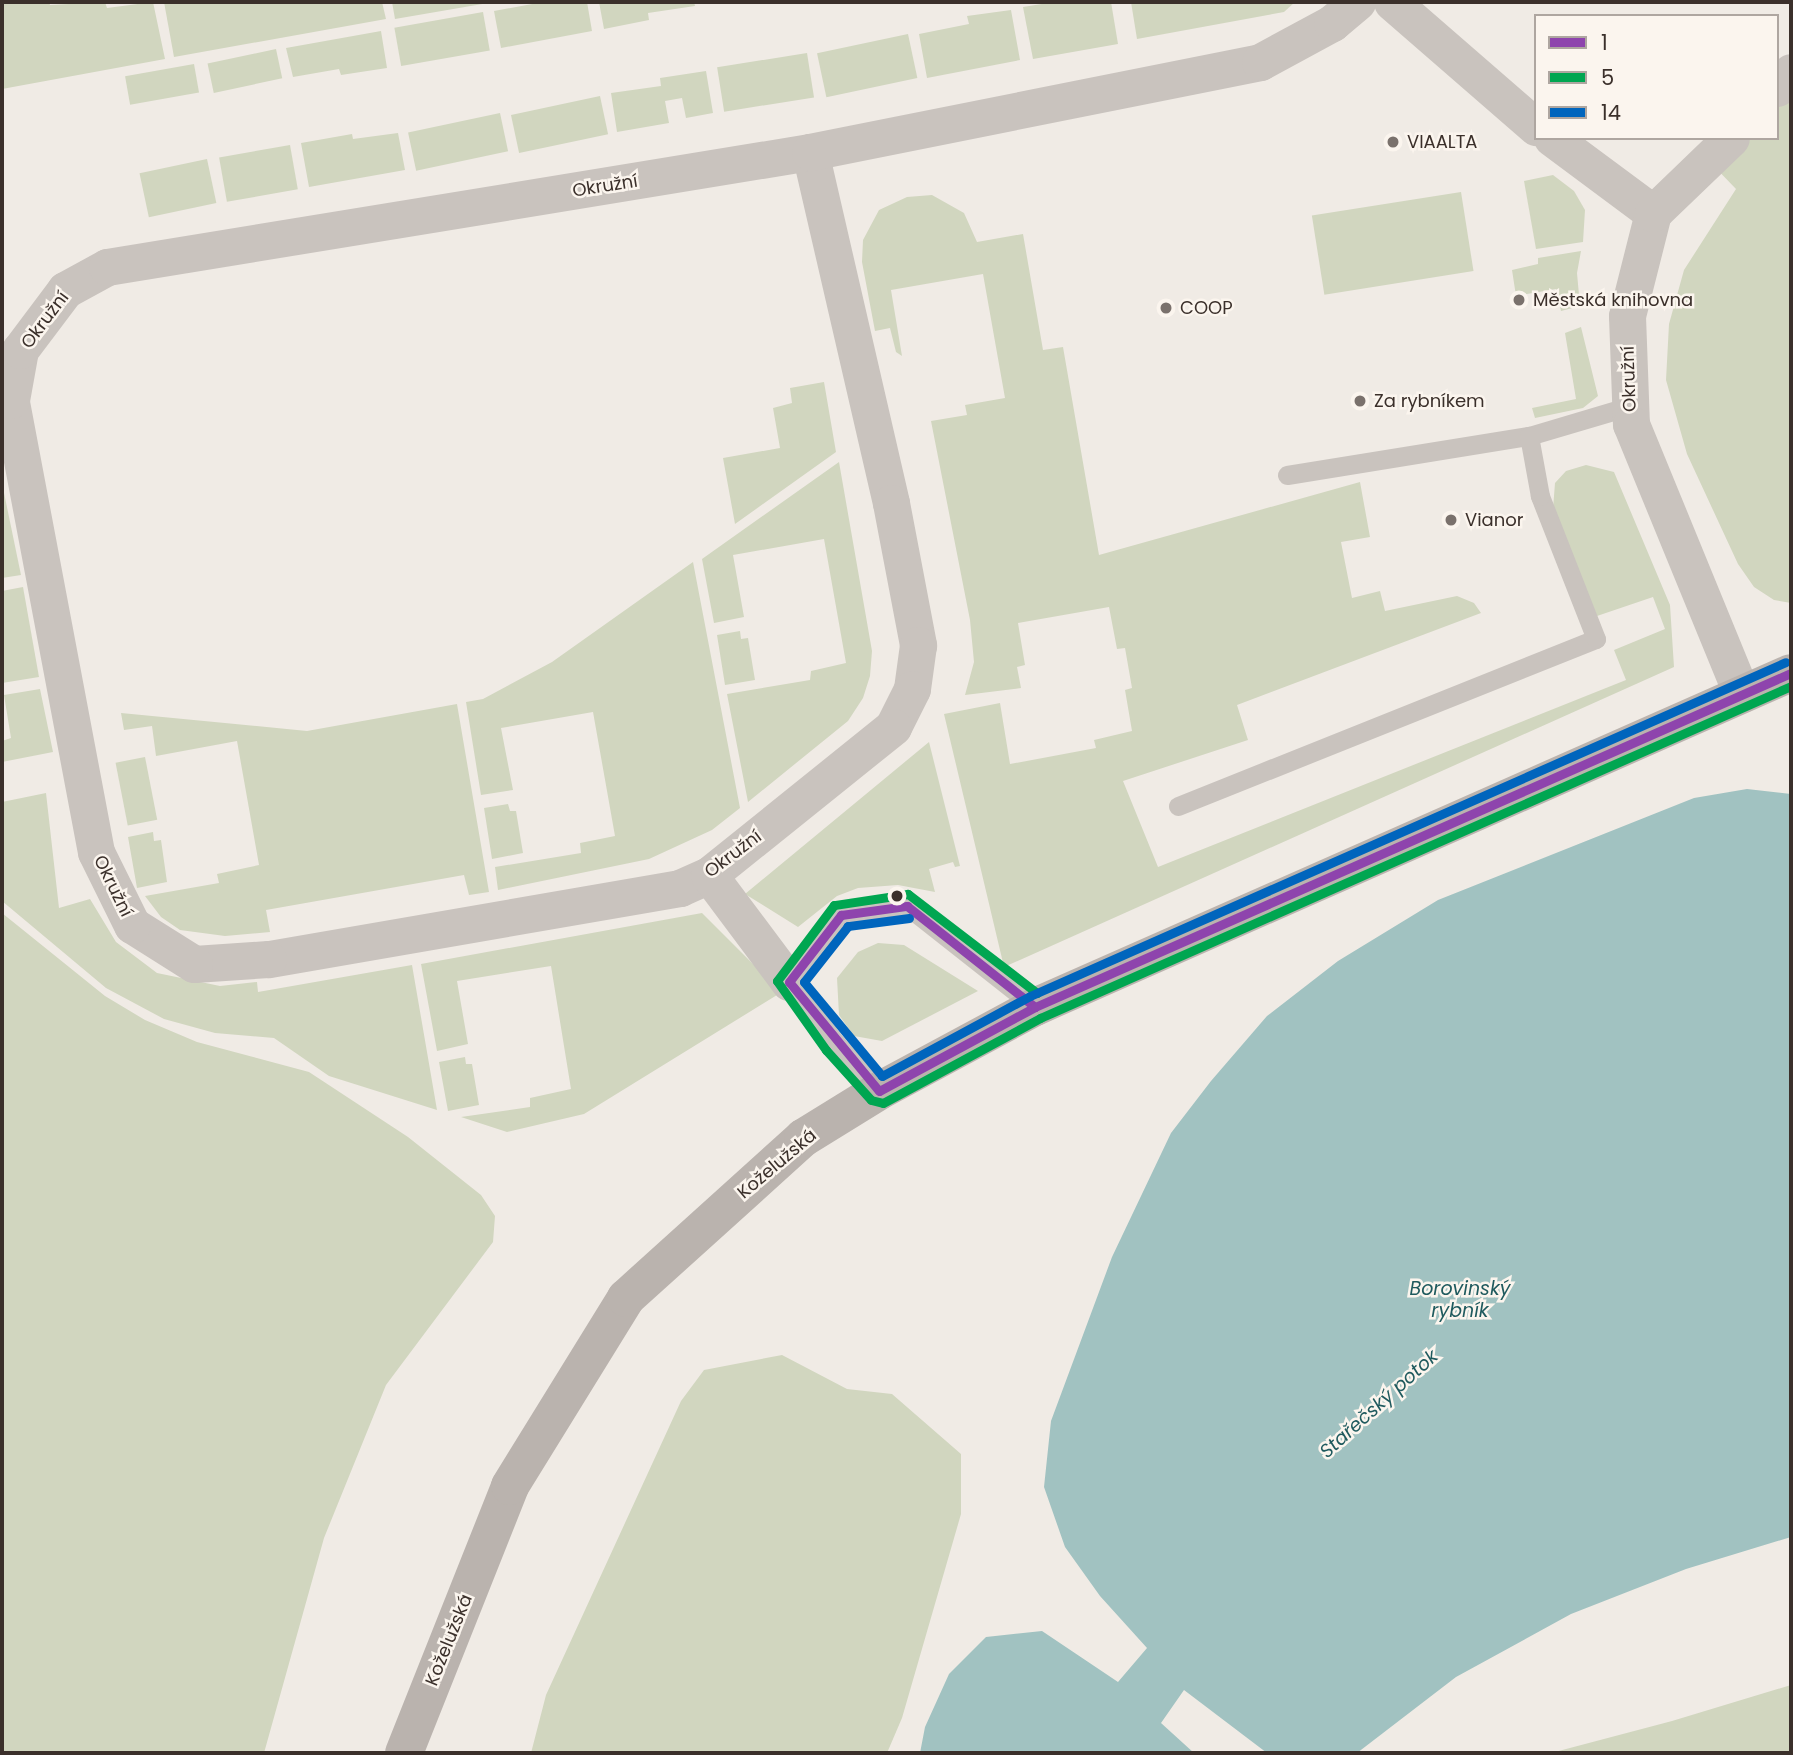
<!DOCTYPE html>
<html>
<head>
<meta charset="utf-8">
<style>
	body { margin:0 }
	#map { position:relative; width:1793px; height:1755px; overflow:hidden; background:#f0ebe5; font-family:Poppins,sans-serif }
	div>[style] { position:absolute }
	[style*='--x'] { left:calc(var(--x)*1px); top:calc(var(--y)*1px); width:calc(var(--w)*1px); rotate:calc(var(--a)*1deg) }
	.green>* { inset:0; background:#d1d6bf; transform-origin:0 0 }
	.water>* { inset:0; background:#a1c2c1 }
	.lane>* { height:19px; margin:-9.5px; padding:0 9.5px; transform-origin:9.5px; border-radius:9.5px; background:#c9c3be }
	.street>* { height:37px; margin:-18.5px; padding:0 18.5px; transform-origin:18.5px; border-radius:18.5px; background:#c9c3be }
	.secondary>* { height:38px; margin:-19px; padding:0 19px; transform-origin:19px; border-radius:19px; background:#bab3ae }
	.bus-1>* { height:9px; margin:-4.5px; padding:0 4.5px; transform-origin:4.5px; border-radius:4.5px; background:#8e44ad }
	.bus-2>* { height:9px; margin:-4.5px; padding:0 4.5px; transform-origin:4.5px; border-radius:4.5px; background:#00a651 }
	.bus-3>* { height:9px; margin:-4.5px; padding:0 4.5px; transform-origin:4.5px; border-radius:4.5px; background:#0065bd }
	.dots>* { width:19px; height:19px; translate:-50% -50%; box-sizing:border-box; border:4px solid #fbf5ee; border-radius:50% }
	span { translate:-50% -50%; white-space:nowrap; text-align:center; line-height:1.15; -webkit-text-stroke:5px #fbf5ee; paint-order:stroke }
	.poi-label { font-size:18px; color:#3b302b }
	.left { translate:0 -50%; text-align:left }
	.street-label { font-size:18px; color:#3b302b }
	.water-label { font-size:19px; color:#1f5a5e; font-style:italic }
	.frame { position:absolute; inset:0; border:4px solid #3b302b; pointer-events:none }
	.legend { position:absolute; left:1534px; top:14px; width:245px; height:126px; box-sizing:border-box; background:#fbf5ee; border:2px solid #aea6a0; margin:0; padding:9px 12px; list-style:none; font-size:21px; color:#3b302b }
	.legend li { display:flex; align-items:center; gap:14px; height:35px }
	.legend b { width:35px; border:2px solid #aea6a0 }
</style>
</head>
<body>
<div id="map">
	<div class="green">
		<div style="clip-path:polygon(2px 2px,49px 2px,50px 5px,105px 2px,107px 8px,153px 2px,165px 59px,2px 89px)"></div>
		<div style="clip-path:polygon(164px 2px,382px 2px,386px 19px,174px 57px)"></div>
		<div style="clip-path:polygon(392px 2px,494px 2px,395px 19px)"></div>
		<div style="clip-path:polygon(543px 2px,587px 2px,592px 31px,501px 48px,494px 11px)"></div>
		<div style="clip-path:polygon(599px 2px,694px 2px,695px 6px,648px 13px,649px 20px,604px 29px)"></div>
		<div style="clip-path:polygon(1054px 2px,1111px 2px,1118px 44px,1033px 59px,1023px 7px)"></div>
		<div style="clip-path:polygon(1131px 2px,1295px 2px,1284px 12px,1137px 39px)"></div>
		<div style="clip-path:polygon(1011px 10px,1020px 60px,927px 78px,919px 34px,969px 24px,967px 16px)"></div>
		<div style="left:483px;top:12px;width:39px;height:90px;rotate:80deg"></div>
		<div style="clip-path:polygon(381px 31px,387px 68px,341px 75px,339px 69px,293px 77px,286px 48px)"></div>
		<div style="left:908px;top:34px;width:45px;height:93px;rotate:78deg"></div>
		<div style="left:276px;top:49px;width:30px;height:70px;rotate:78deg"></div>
		<div style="left:807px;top:53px;width:45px;height:91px;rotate:81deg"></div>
		<div style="left:194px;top:64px;width:29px;height:70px;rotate:80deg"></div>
		<div style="clip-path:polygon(706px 71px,713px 113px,686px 118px,682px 98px,665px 101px,669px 123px,617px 132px,611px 93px,661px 86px,660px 78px)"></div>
		<div style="clip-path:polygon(1791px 72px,1791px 603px,1774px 600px,1754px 587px,1738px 564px,1687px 454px,1666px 380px,1669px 324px,1684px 270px,1736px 189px,1709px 161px,1731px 138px,1777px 138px,1777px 88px)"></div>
		<div style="left:600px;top:96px;width:39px;height:91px;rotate:78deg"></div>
		<div style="left:500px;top:113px;width:39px;height:94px;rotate:78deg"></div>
		<div style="clip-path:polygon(398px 133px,405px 170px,309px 187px,301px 143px,352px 134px,353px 139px)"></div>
		<div style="left:290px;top:145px;width:45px;height:72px;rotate:80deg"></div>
		<div style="left:207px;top:159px;width:45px;height:69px;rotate:78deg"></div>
		<div style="clip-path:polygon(1553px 175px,1574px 191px,1585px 210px,1583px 242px,1536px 249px,1524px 181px)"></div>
		<div style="left:1461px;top:192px;width:80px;height:151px;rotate:81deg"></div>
		<div style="clip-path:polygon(932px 195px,964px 213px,977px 242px,1023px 234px,1043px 350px,1063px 347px,1099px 555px,1360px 482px,1370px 537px,1341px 542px,1352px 598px,1380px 591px,1385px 611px,1457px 596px,1474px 603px,1481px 613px,1237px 705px,1248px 740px,1123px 781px,1158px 867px,1626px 680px,1614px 650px,1665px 629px,1653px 597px,1597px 616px,1553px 509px,1555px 483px,1566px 471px,1586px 465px,1614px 472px,1670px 605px,1674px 667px,1004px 967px,944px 714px,1000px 703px,1010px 764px,1096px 748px,1094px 740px,1132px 731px,1125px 690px,1132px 688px,1125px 648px,1117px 649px,1109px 607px,1018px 623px,1025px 665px,1017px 667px,1021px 688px,965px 695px,974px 662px,970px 620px,931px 421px,967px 415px,965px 405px,1005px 398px,983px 274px,891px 290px,902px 356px,896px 352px,890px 328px,875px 331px,862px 262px,863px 240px,879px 210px,907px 197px)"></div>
		<div style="clip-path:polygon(1581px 251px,1577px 273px,1580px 306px,1561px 311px,1556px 289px,1516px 296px,1512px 270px,1538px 264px,1538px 258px)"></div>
		<div style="clip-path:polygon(1581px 327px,1598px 396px,1583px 408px,1535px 418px,1532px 408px,1576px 399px,1565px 333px)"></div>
		<div style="clip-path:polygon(824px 382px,836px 452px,735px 524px,723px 458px,780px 448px,773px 408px,792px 403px,790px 388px)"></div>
		<div style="clip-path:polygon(839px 462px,872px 651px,870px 676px,863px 698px,848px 721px,748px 802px,727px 694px,810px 680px,811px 671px,846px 663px,824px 539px,733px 555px,744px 617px,714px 623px,702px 559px)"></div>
		<div style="clip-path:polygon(2px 483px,21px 575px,2px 578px)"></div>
		<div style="clip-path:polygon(693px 562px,740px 808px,712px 830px,649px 859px,498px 890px,495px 867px,581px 853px,580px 843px,615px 836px,593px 712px,501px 728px,513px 790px,481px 795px,466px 702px,483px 699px,552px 662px)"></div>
		<div style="clip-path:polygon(23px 587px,39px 677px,2px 683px,2px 591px)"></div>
		<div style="clip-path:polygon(740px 631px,741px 639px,748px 638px,755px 680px,725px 685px,717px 635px)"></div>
		<div style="clip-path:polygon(40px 689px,53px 752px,2px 762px,2px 741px,11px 738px,4px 695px)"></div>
		<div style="clip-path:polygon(457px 704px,489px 892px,469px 895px,464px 875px,266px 910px,270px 932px,225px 936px,180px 930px,161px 917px,145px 896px,219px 883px,217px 874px,259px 865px,237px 741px,156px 756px,152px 726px,124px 730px,121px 713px,307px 731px)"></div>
		<div style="clip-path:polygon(929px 742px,960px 866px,955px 867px,953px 862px,929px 869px,935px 892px,898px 885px,858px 888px,837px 896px,798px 927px,745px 894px)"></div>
		<div style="left:145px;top:757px;width:64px;height:30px;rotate:79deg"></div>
		<div style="clip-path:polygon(46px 793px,59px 908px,90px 899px,116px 942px,157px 973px,220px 986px,257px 982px,258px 992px,412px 965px,437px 1110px,329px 1076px,274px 1038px,215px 1033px,164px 1019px,106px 988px,2px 901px,2px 802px)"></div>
		<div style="clip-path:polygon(508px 804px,510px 811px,516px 811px,523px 853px,492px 859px,484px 808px)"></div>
		<div style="clip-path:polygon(153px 832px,154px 841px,161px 840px,167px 882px,137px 888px,128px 837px)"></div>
		<div style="clip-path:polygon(2px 913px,105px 996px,145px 1020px,197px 1042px,309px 1072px,408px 1137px,481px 1195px,495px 1216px,493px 1242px,386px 1385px,324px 1538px,264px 1753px,2px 1753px)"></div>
		<div style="clip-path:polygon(702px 913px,772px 983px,777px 995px,584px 1114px,507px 1132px,461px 1117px,530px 1107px,530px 1098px,571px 1089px,551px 966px,457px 981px,468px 1044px,437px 1051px,421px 964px)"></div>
		<div style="clip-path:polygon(878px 943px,904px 945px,978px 991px,882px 1041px,854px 1036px,839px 1015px,837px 978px,858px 952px)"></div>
		<div style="clip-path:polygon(465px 1057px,466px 1064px,472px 1064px,479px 1105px,448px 1111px,439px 1062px)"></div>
		<div style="clip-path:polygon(782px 1355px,847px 1389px,892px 1394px,961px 1454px,961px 1514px,902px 1718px,887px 1753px,531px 1753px,546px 1695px,681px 1401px,704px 1370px)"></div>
		<div style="clip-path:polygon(1791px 1685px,1791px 1753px,1551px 1753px,1672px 1721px)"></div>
	</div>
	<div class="water">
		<div style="clip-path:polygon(1747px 789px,1791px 794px,1791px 1537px,1686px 1569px,1571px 1614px,1456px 1677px,1357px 1753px,1267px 1753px,1184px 1690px,1161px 1723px,1194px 1753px,920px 1753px,925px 1727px,949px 1674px,986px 1637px,1042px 1631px,1118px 1682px,1147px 1648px,1100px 1596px,1065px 1547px,1044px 1487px,1051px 1421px,1112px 1257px,1171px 1133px,1211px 1081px,1267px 1016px,1338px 961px,1438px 900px,1694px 798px)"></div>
	</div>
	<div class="lane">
		<div style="--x:1287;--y:475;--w:245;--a:-9.2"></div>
		<div style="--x:1529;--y:436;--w:105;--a:-16.5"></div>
		<div style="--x:1178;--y:806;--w:450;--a:-21.8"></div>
		<div style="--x:1596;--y:639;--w:154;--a:-111.4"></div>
		<div style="--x:1540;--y:496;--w:61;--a:-100.4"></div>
		<div style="--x:879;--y:1091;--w:66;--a:-131.9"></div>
		<div style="--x:835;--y:1042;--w:76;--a:-127.5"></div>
		<div style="--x:789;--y:982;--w:85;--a:-52.2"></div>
		<div style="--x:841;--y:915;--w:67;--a:-7.8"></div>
		<div style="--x:907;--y:906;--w:163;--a:38.3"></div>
	</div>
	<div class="street">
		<div style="--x:1392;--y:2;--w:191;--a:41"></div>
		<div style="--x:1777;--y:88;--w:21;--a:-49"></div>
		<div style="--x:1552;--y:138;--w:126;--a:36.6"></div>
		<div style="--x:810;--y:152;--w:360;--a:77"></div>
		<div style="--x:891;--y:503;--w:145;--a:79.2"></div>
		<div style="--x:918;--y:645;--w:44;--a:97.8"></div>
		<div style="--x:912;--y:689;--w:42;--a:116.6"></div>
		<div style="--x:893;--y:727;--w:236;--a:141.2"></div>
		<div style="--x:709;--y:875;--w:32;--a:156"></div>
		<div style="--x:680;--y:888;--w:418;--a:170.2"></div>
		<div style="--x:268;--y:959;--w:74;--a:176.1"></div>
		<div style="--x:194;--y:964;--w:73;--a:-147.8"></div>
		<div style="--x:132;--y:925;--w:81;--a:-116.3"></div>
		<div style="--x:96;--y:852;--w:460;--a:-100.7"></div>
		<div style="--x:11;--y:400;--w:51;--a:-79.8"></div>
		<div style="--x:20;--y:350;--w:75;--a:-53.1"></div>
		<div style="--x:65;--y:290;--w:48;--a:-28.7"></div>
		<div style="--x:107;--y:267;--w:712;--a:-9.29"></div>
		<div style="--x:810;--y:152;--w:459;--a:-11.3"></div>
		<div style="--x:1260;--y:62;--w:82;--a:-28.4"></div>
		<div style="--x:1332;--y:23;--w:33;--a:-40"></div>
		<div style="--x:1653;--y:213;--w:106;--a:104.2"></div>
		<div style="--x:1627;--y:316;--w:108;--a:87.9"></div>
		<div style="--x:1631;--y:424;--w:292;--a:67.7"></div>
		<div style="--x:1653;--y:213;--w:108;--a:-43.9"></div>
		<div style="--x:709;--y:875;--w:134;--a:53.2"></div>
	</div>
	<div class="secondary">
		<div style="--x:404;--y:1753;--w:287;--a:-68.3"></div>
		<div style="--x:510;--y:1486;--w:221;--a:-58.3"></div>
		<div style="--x:626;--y:1298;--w:239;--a:-42.1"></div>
		<div style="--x:803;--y:1138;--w:89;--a:-31.7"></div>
		<div style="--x:879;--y:1091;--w:177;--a:-28.3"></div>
		<div style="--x:1035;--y:1007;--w:826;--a:-23.84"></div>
	</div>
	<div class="bus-1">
		<div style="--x:907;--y:906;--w:163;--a:38.3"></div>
		<div style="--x:1035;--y:1007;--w:177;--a:151.7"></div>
		<div style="--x:879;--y:1091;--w:141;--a:-129.5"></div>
		<div style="--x:789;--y:982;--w:85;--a:-52.2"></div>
		<div style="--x:841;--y:915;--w:67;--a:-7.8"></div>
		<div style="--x:1035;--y:1007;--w:826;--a:-23.84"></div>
	</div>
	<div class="bus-2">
		<div style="--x:1037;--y:993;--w:163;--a:-142.5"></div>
		<div style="--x:908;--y:894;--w:75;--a:171.5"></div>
		<div style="--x:834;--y:905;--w:95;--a:126.9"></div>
		<div style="--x:777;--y:981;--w:85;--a:54.6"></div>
		<div style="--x:826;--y:1050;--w:67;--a:48"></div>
		<div style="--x:871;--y:1100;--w:12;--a:14"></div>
		<div style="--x:883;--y:1103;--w:179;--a:-28.4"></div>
		<div style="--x:1040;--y:1018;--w:821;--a:-23.85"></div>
	</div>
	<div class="bus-3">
		<div style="--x:909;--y:918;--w:62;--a:172.5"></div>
		<div style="--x:848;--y:926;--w:71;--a:128.2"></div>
		<div style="--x:804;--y:982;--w:122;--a:50.3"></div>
		<div style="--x:882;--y:1076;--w:168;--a:-28.4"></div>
		<div style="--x:1030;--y:996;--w:826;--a:-23.84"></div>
	</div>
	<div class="dots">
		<div style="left:1393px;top:142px;background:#7a716c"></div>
		<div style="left:1519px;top:300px;background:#7a716c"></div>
		<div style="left:1166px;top:308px;background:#7a716c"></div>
		<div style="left:1360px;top:401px;background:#7a716c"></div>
		<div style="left:1451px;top:520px;background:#7a716c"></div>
		<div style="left:897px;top:896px;background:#3b302b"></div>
	</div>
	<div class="poi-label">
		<span class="left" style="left:1407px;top:142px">VIAALTA</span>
		<span class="left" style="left:1533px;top:300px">Městská knihovna</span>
		<span class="left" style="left:1180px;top:308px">COOP</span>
		<span class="left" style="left:1374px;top:401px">Za rybníkem</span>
		<span class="left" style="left:1465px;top:520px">Vianor</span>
	</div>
	<div class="street-label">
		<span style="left:605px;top:186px;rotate:-9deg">Okružní</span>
		<span style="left:45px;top:320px;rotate:-53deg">Okružní</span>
		<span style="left:1629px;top:379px;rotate:-92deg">Okružní</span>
		<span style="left:733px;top:854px;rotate:-37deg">Okružní</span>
		<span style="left:113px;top:886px;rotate:64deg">Okružní</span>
		<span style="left:777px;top:1164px;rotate:-40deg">Koželužská</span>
		<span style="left:449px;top:1640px;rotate:-68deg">Koželužská</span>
	</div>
	<div class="water-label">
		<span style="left:1460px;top:1300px">Borovinský<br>rybník</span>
		<span style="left:1379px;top:1404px;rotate:-42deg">Stařečský potok</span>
	</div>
	<div class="frame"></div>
	<ul class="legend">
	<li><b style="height:9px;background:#8e44ad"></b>1</li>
	<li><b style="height:9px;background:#00a651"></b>5</li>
	<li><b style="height:9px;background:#0065bd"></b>14</li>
	</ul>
</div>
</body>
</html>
